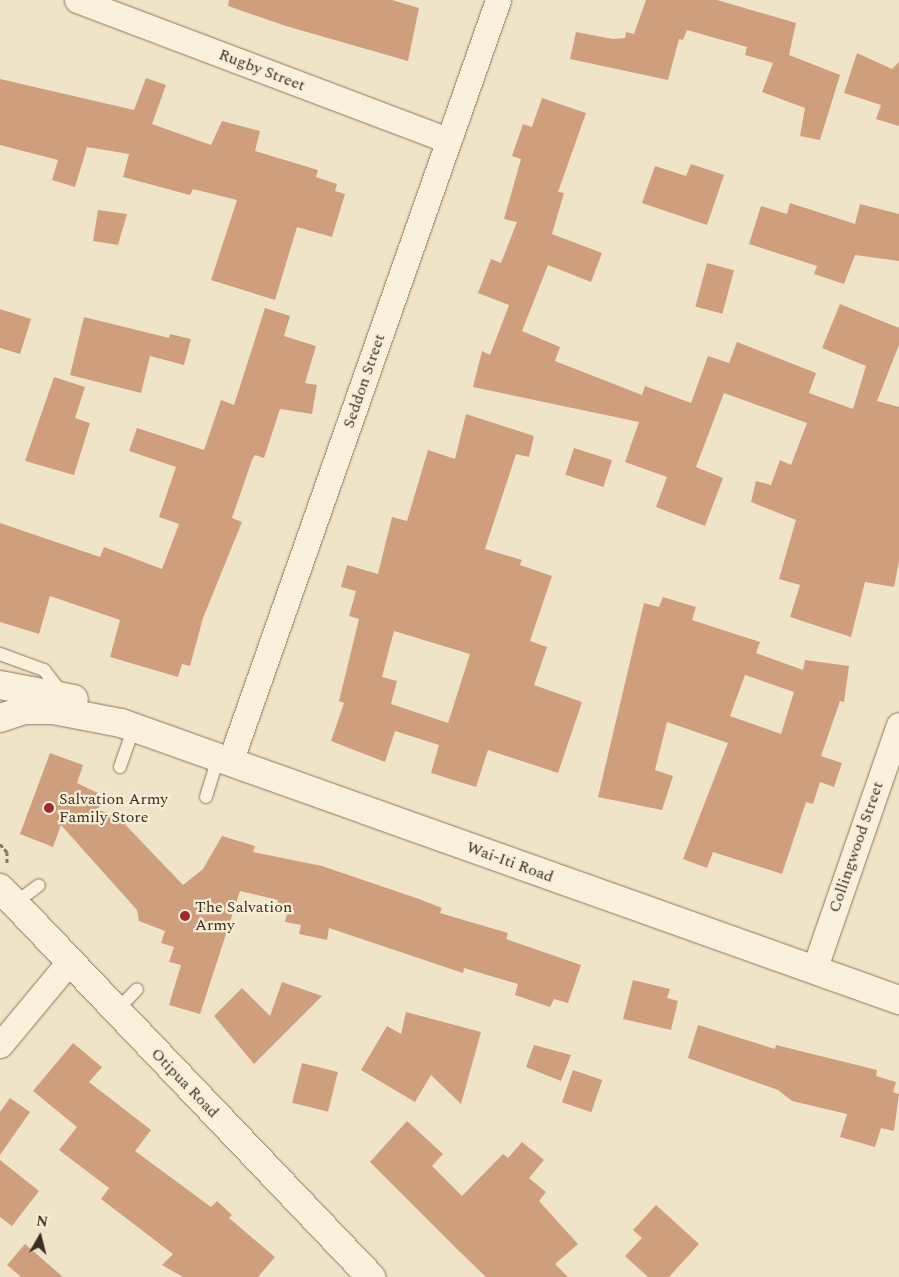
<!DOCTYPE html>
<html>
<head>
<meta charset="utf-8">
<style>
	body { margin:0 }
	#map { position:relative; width:899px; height:1277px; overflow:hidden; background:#f0e4c8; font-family:Spectral,serif }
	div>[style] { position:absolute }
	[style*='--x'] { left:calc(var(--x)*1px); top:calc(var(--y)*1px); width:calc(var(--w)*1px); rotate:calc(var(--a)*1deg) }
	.building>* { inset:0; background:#cf9f7d; transform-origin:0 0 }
	.path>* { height:3px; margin-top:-1.5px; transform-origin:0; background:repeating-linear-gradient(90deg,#8d765c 0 4px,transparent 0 6.5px) }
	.roads { filter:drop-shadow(0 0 1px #8d765c) drop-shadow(0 0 1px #8d765c) }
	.lane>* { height:12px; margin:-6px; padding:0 6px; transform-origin:6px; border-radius:6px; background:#faf1dc }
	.street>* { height:25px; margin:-12.5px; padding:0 12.5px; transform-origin:12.5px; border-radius:12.5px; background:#faf1dc }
	.secondary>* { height:28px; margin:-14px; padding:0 14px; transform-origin:14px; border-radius:14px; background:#faf1dc }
	.dots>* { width:14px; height:14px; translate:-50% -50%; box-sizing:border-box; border:2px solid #f7eed8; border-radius:50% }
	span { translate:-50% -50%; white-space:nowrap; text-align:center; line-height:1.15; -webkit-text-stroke:4.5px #f7eed8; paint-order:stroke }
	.street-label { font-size:16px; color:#3d2e20 }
	.poi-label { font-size:16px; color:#3d2e20 }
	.left { translate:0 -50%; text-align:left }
	.north { position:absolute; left:15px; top:1212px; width:50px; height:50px; -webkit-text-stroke:4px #f7eed8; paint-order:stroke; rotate:8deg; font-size:14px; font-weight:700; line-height:20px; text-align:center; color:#3d2e20 }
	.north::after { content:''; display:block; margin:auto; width:18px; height:22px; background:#3d2e20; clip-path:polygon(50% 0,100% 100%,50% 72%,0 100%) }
</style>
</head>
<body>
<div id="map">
	<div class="building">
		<div style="clip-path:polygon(229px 0,392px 0,419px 8px,408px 61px,286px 26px,228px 6px)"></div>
		<div style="clip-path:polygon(646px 0,717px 0,796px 23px,789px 55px,840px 75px,820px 140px,800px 136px,805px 108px,762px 92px,773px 63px,745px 55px,747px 47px,687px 30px,683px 40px,679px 39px,668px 80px,570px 59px,576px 32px,613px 39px,625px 38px,626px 32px,634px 34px)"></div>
		<div style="clip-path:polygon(857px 53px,892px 69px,899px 62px,899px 126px,876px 119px,881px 105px,844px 93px)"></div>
		<div style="clip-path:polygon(146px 78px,166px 85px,152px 124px,211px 145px,222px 121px,260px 131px,255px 151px,318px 170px,316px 177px,337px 184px,335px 191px,345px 194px,332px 237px,297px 227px,275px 300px,211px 280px,237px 200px,193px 189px,190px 195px,123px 177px,129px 154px,87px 147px,75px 187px,52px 180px,58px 160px,0 145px,0 79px,134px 110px)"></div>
		<div style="clip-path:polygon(542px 98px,586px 113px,558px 192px,564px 193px,552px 234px,602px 253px,591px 282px,548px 265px,522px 331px,560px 347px,555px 361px,642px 395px,645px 386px,691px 403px,708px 356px,729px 363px,737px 342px,816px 373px,809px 393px,853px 409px,866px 366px,822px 348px,840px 304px,899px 328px,899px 345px,877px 401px,899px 407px,899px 561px,894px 587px,865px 582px,851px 637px,790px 617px,800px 585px,779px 579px,796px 520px,751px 502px,756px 481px,771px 485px,780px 460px,791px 465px,807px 423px,724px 393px,696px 467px,723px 478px,705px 526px,656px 507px,667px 477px,625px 462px,639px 422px,473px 387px,482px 351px,490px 355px,509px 305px,478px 293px,491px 259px,501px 263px,517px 222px,504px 219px,521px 159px,512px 156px,523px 124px,532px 127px)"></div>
		<div style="clip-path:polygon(691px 164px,724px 175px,707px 225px,642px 203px,655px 166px,686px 176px)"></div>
		<div style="clip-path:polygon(790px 203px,855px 224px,860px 204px,899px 214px,899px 261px,855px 255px,844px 284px,814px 274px,817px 266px,749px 244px,761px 206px,787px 214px)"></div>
		<div style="clip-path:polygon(98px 210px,127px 214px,118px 245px,93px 241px)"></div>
		<div style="left:707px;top:263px;width:28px;height:45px;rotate:15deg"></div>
		<div style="clip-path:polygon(265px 308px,290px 316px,284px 336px,316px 346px,305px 383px,317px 385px,312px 414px,280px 409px,264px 458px,255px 455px,252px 460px,232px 518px,242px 522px,203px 618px,190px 666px,182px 664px,178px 677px,110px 657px,120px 620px,50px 596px,39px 634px,0 622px,0 523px,100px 557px,104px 547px,162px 569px,179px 524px,159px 517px,176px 467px,129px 451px,137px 428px,204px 450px,221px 400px,234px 405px)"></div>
		<div style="clip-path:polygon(0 309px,31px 319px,20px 354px,0 348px)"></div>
		<div style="clip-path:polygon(84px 317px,169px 338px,170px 334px,191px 339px,184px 365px,150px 356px,141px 393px,70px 375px)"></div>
		<div style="clip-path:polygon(54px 377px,85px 387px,75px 418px,90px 423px,74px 475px,25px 461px)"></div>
		<div style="clip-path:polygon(evenodd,466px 414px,534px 436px,529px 457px,516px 454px,485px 549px,522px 560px,520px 565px,552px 576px,530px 641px,547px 647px,534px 685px,582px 702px,558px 773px,488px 750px,476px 787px,431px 773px,439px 745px,395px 731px,385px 762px,331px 741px,344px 703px,339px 701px,359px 619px,349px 616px,356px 591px,341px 587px,347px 565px,378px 574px,392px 517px,407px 521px,428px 450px,455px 459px,466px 414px,394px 631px,470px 654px,448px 723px,391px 704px,397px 681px,382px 677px,394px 631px)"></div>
		<div style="left:574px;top:448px;width:40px;height:28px;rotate:18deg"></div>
		<div style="clip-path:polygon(evenodd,663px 597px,696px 607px,692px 620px,760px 642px,756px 653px,803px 670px,805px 660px,849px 666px,844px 702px,840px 701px,821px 756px,842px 763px,834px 787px,820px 782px,813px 804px,806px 802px,782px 874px,713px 852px,707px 868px,683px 859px,728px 743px,667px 722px,655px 770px,673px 776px,662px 810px,598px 797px,644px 603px,659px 607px,663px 597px,745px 675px,794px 692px,781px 734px,730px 716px,745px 675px)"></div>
		<div style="clip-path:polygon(50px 753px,83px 765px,77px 783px,100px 794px,99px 810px,118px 817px,183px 885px,203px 869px,222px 836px,255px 846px,253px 852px,322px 866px,419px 899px,442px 908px,440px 913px,508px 933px,506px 939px,581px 965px,568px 1003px,554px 999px,550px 1007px,515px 995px,518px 984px,464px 968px,463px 973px,329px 928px,327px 940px,299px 934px,301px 925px,285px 922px,288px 909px,277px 906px,278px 900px,240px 891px,200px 1014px,169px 1005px,181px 965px,169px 962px,174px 947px,161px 943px,165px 931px,139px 921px,137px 910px,61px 825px,53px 847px,20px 834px)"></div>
		<div style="clip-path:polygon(633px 980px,670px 989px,667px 998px,678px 1001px,671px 1030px,623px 1019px)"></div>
		<div style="clip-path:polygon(282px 982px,322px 996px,254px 1064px,214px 1016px,242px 988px,270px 1016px)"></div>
		<div style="clip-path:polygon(406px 1012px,481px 1032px,461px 1104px,431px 1075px,415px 1102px,361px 1070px,387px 1026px,401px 1034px)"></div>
		<div style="clip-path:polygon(698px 1025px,775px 1049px,776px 1045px,877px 1070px,876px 1076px,896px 1082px,893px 1092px,899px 1094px,894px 1131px,881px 1128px,875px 1147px,840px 1137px,847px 1114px,792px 1101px,778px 1090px,688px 1058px)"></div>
		<div style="clip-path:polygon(73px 1043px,102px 1067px,89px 1082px,151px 1130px,135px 1151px,211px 1207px,217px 1201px,232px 1215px,229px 1218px,275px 1257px,258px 1277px,183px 1277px,162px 1265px,173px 1254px,101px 1199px,109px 1188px,59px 1150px,77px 1127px,33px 1091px)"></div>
		<div style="clip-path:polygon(534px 1045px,571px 1055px,561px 1081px,526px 1067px)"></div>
		<div style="left:302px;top:1063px;width:37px;height:41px;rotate:14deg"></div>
		<div style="left:573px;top:1070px;width:31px;height:34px;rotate:19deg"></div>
		<div style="clip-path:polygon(10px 1098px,30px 1112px,0 1155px,0 1112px)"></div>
		<div style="clip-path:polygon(407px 1121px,443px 1154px,432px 1166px,462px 1196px,503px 1154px,508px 1158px,522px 1142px,544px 1160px,529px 1178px,546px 1192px,539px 1201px,578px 1244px,555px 1264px,568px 1277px,486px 1277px,457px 1249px,370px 1162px)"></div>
		<div style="clip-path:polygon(0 1160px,39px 1191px,12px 1226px,0 1217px)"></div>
		<div style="clip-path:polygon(656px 1205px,699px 1244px,669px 1277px,648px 1277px,625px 1256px,642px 1238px,633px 1230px)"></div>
		<div style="clip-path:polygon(25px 1244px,63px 1277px,21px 1277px,7px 1265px)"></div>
	</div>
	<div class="path">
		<div style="--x:0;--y:844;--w:11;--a:49"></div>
		<div style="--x:7;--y:852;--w:11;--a:90"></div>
	</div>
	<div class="roads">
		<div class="lane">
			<div style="--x:0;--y:654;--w:47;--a:20"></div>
			<div style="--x:44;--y:670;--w:31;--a:52"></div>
			<div style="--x:120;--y:767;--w:42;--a:-70.7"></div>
			<div style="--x:206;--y:797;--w:41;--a:-72.9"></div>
			<div style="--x:14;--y:904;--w:31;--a:-37"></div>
			<div style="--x:116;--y:1011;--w:30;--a:-46"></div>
		</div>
		<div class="street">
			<div style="--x:77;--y:0;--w:397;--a:20.7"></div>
			<div style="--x:230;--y:762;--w:808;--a:-70.62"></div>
			<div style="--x:814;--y:970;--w:259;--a:-70.9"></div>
			<div style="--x:0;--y:1045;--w:108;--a:-50.3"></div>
		</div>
		<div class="secondary">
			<div style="--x:0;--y:685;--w:75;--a:10.7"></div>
			<div style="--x:0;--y:718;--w:25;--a:-18"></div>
			<div style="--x:24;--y:710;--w:29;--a:0"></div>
			<div style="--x:53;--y:710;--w:69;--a:10.8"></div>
			<div style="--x:121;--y:723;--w:826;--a:19.6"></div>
			<div style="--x:0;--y:888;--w:538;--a:46.36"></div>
		</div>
	</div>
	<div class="dots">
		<div style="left:49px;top:808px;background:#9e2a2b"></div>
		<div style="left:185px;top:916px;background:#9e2a2b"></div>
	</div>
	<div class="street-label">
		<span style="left:262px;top:70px;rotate:21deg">Rugby Street</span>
		<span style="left:364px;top:381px;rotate:-71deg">Seddon Street</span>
		<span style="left:856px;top:847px;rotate:-71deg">Collingwood Street</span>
		<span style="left:510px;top:862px;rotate:20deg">Wai-Iti Road</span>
		<span style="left:185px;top:1083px;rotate:46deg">Otipua Road</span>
	</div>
	<div class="poi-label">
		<span class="left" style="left:59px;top:808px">Salvation Army<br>Family Store</span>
		<span class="left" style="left:195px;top:916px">The Salvation<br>Army</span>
	</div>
	<div class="north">N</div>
</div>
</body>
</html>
